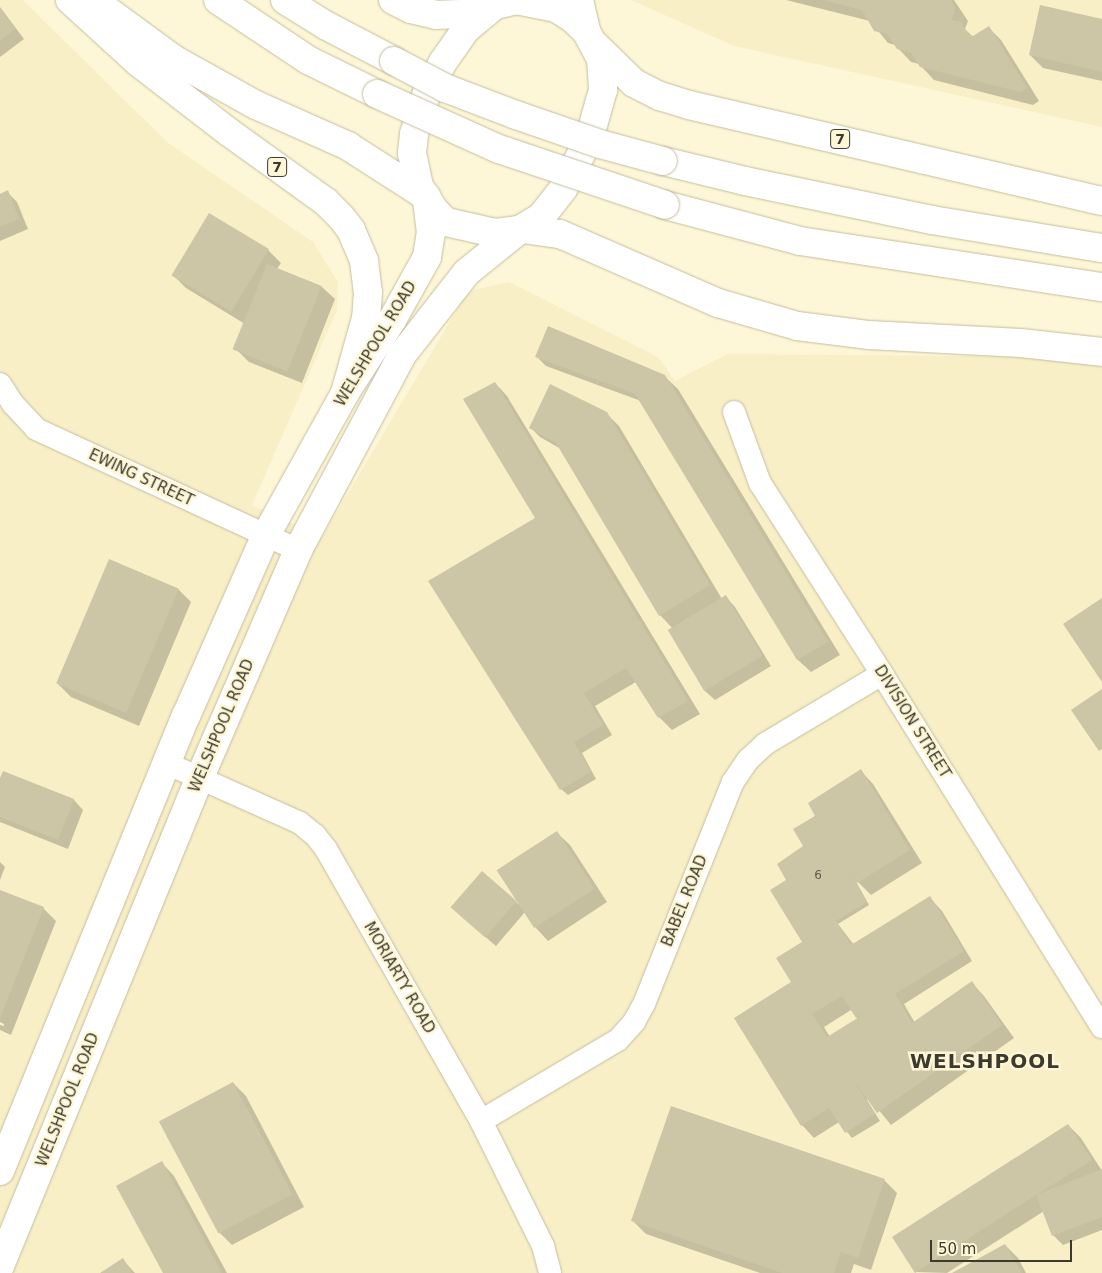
<!DOCTYPE html>
<html>
<head>
<meta charset="utf-8">
<style>
	body { margin:0 }
	#map { position:relative; width:1102px; height:1273px; overflow:hidden; background:#fef7d7; font-family:"DejaVu Sans",sans-serif }
	div>[style] { position:absolute }
	[style*='--x'] { left:calc(var(--x)*1px); top:calc(var(--y)*1px); width:calc(var(--w)*1px); rotate:calc(var(--a)*1deg) }
	.built>* { inset:0; background:#f8efc7 }
	.shadow>* { inset:0; background:#0003 }
	.building>* { inset:0; background:#ccc5a6; transform-origin:0 0 }
	.roads { filter:drop-shadow(0 0 1px #c4bd9e) drop-shadow(0 0 1px #c4bd9e) }
	.minor>* { height:22px; margin:-11px; padding:0 11px; transform-origin:11px; border-radius:11px; background:#fff }
	.major>* { height:28px; margin:-14px; padding:0 14px; transform-origin:14px; border-radius:14px; background:#fff }
	.highway>* { height:28px; margin:-14px; padding:0 14px; transform-origin:14px; border-radius:14px; background:#fff }
	.bridges { filter:drop-shadow(0 0 1px #c4bd9e) drop-shadow(0 0 1px #c4bd9e) }
	.highway-bridge>* { height:28px; margin:-14px; padding:0 14px; transform-origin:14px; border-radius:14px; background:#fff }
	span { translate:-50% -50%; white-space:nowrap; text-align:center; line-height:1.15; -webkit-text-stroke:5px #fef7d7; paint-order:stroke }
	.number-label { font-size:12px; color:#605c4b }
	.number-label span { -webkit-text-stroke-width:0 }
	.shield-label span { padding:1px 4px; background:#fef7d7; border:1px solid; border-radius:4px; -webkit-text-stroke-width:0 }
	.shield-label { font-size:14px; color:#3c392d; font-weight:700 }
	.street-label { font-size:15px; color:#3c392d }
	.district-label { font-size:20px; color:#3c392d; font-weight:700; letter-spacing:1px }
	.scale { position:absolute; left:930px; top:1240px; width:142px; height:22px; box-sizing:border-box; border:2px solid #3c392d; border-top:0; padding-left:6px; font-size:15px; line-height:18px; white-space:nowrap; color:#3c392d; -webkit-text-stroke:4px #fef7d7; paint-order:stroke }
</style>
</head>
<body>
<div id="map">
	<div class="built">
		<div style="clip-path:polygon(0 0,23px 0,167px 142px,313px 242px,338px 282px,337px 310px,252px 505px,322px 537px,468px 291px,509px 282px,658px 357px,675px 381px,727px 354px,1079px 357px,1102px 364px,1102px 1273px,0 1273px)"></div>
		<div style="clip-path:polygon(631px 0,1102px 0,1102px 127px,734px 46px)"></div>
	</div>
	<div class="shadow">
		<div style="clip-path:polygon(786px 0,954px 0,968px 21px,965px 29px,973px 37px,989px 28px,1001px 40px,1039px 101px,1033px 105px,934px 80px,919px 64px,911px 62px,895px 45px,888px 43px,870px 21px)"></div>
		<div style="clip-path:polygon(0 7px,24px 39px,0 57px)"></div>
		<div style="clip-path:polygon(1102px 21px,1102px 81px,1043px 68px,1030px 55px)"></div>
		<div style="clip-path:polygon(7px 192px,17px 202px,28px 229px,0 241px,0 195px)"></div>
		<div style="clip-path:polygon(210px 215px,268px 250px,281px 263px,277px 269px,322px 287px,335px 299px,302px 383px,249px 362px,236px 349px,245px 324px,186px 288px,173px 275px)"></div>
		<div style="clip-path:polygon(536px 356px,664px 376px,678px 389px,840px 655px,811px 672px,798px 660px,641px 401px,546px 366px)"></div>
		<div style="clip-path:polygon(495px 383px,507px 396px,700px 714px,672px 730px,659px 717px,636px 682px,595px 706px,612px 735px,582px 753px,596px 779px,568px 795px,561px 789px,536px 518px)"></div>
		<div style="clip-path:polygon(606px 413px,619px 426px,722px 599px,726px 597px,735px 607px,771px 666px,715px 700px,705px 691px,673px 629px,660px 615px,561px 449px,540px 437px,530px 427px)"></div>
		<div style="clip-path:polygon(178px 589px,191px 602px,139px 726px,71px 697px,58px 684px)"></div>
		<div style="clip-path:polygon(evenodd,861px 771px,873px 784px,922px 863px,871px 895px,854px 878px,869px 905px,838px 924px,854px 945px,930px 898px,942px 911px,972px 961px,904px 1004px,915px 1023px,972px 983px,984px 996px,1014px 1038px,891px 1125px,869px 1098px,867px 1100px,880px 1121px,852px 1138px,839px 1122px,814px 1138px,802px 1125px,793px 983px,803px 942px,788px 881px,805px 846px,814px 817px,861px 771px,851px 1010px,858px 1019px,830px 1037px,824px 1027px,851px 1010px)"></div>
		<div style="clip-path:polygon(4px 772px,74px 800px,83px 810px,68px 849px,0 822px,0 782px)"></div>
		<div style="clip-path:polygon(557px 833px,570px 845px,607px 902px,548px 941px,536px 928px,525px 912px,496px 946px,462px 917px,516px 902px,521px 906px)"></div>
		<div style="clip-path:polygon(0 862px,5px 867px,0 880px)"></div>
		<div style="clip-path:polygon(0 891px,43px 908px,56px 921px,11px 1035px,0 1030px,0 1025px,4px 1026px,4px 1024px,0 1022px)"></div>
		<div style="clip-path:polygon(233px 1083px,246px 1096px,304px 1207px,232px 1245px,219px 1232px)"></div>
		<div style="clip-path:polygon(1068px 1125px,1081px 1138px,1102px 1171px,1102px 1230px,1063px 1245px,1053px 1235px,1044px 1211px,947px 1273px,916px 1272px)"></div>
		<div style="clip-path:polygon(162px 1163px,174px 1176px,227px 1273px,165px 1273px)"></div>
		<div style="clip-path:polygon(884px 1180px,897px 1193px,871px 1270px,854px 1264px,851px 1273px,760px 1273px,646px 1234px,633px 1221px)"></div>
		<div style="clip-path:polygon(1005px 1245px,1018px 1258px,1026px 1273px,955px 1273px)"></div>
		<div style="clip-path:polygon(123px 1260px,135px 1273px,102px 1273px)"></div>
	</div>
	<div class="building">
		<div style="clip-path:polygon(823px 0,951px 0,955px 7px,952px 20px,961px 22px,968px 34px,973px 36px,989px 26px,1027px 88px,1020px 92px,920px 67px,911px 53px,897px 49px,887px 34px,874px 31px,862px 10px)"></div>
		<div style="clip-path:polygon(1040px 5px,1102px 19px,1102px 72px,1029px 55px)"></div>
		<div style="clip-path:polygon(0 8px,15px 29px,0 41px)"></div>
		<div style="clip-path:polygon(8px 190px,19px 219px,0 227px,0 194px)"></div>
		<div style="left:209px;top:213px;width:70px;height:73px;rotate:31deg"></div>
		<div style="left:267px;top:264px;width:59px;height:92px;rotate:22deg"></div>
		<div style="clip-path:polygon(548px 326px,665px 375px,828px 642px,797px 660px,635px 394px,535px 357px)"></div>
		<div style="clip-path:polygon(495px 382px,688px 701px,658px 718px,626px 668px,584px 693px,603px 725px,574px 742px,591px 772px,560px 790px,428px 581px,535px 518px,463px 399px)"></div>
		<div style="clip-path:polygon(550px 384px,607px 412px,710px 585px,659px 616px,556px 443px,529px 428px)"></div>
		<div style="left:109px;top:559px;width:76px;height:135px;rotate:23deg"></div>
		<div style="left:726px;top:595px;width:71px;height:68px;rotate:59deg"></div>
		<div style="clip-path:polygon(1102px 598px,1102px 682px,1063px 624px)"></div>
		<div style="clip-path:polygon(1102px 689px,1102px 749px,1099px 751px,1071px 710px)"></div>
		<div style="clip-path:polygon(evenodd,861px 769px,910px 850px,857px 883px,851px 875px,867px 902px,836px 921px,851px 945px,930px 896px,964px 951px,895px 994px,912px 1023px,972px 981px,1002px 1025px,877px 1113px,851px 1076px,875px 1114px,845px 1133px,829px 1108px,801px 1126px,734px 1018px,791px 982px,776px 958px,802px 942px,770px 890px,786px 880px,777px 864px,803px 846px,793px 829px,815px 816px,808px 803px,861px 769px,842px 996px,856px 1018px,869px 1011px,827px 1037px,812px 1014px,842px 996px)"></div>
		<div style="clip-path:polygon(3px 771px,74px 799px,58px 840px,0 817px,0 778px)"></div>
		<div style="left:557px;top:831px;width:69px;height:72px;rotate:57deg"></div>
		<div style="left:482px;top:871px;width:46px;height:48px;rotate:41deg"></div>
		<div style="clip-path:polygon(0 890px,44px 907px,0 1018px)"></div>
		<div style="left:233px;top:1082px;width:127px;height:84px;rotate:62deg"></div>
		<div style="clip-path:polygon(671px 1106px,885px 1179px,858px 1258px,841px 1252px,834px 1273px,782px 1273px,631px 1221px)"></div>
		<div style="clip-path:polygon(1068px 1124px,1092px 1160px,1036px 1195px,1102px 1169px,1102px 1217px,1052px 1236px,1036px 1195px,915px 1273px,892px 1237px)"></div>
		<div style="clip-path:polygon(162px 1161px,222px 1273px,163px 1273px,116px 1186px)"></div>
		<div style="clip-path:polygon(1005px 1244px,1022px 1273px,952px 1273px)"></div>
		<div style="clip-path:polygon(123px 1258px,132px 1273px,100px 1273px)"></div>
	</div>
	<div class="roads">
		<div class="minor">
			<div style="--x:0;--y:384;--w:24;--a:57"></div>
			<div style="--x:13;--y:404;--w:34;--a:47"></div>
			<div style="--x:36;--y:429;--w:289;--a:24.8"></div>
			<div style="--x:734;--y:412;--w:76;--a:69.9"></div>
			<div style="--x:760;--y:483;--w:227;--a:57.4"></div>
			<div style="--x:882;--y:674;--w:416;--a:58.1"></div>
			<div style="--x:166;--y:763;--w:147;--a:24.1"></div>
			<div style="--x:300;--y:823;--w:19;--a:39"></div>
			<div style="--x:315;--y:835;--w:18;--a:52"></div>
			<div style="--x:326;--y:849;--w:313;--a:60.3"></div>
			<div style="--x:481;--y:1121;--w:140;--a:63.6"></div>
			<div style="--x:543;--y:1246;--w:28;--a:75"></div>
			<div style="--x:481;--y:1121;--w:159;--a:-30.6"></div>
			<div style="--x:618;--y:1040;--w:24;--a:-48"></div>
			<div style="--x:634;--y:1022;--w:21;--a:-61"></div>
			<div style="--x:644;--y:1004;--w:239;--a:-68.2"></div>
			<div style="--x:733;--y:782;--w:27;--a:-56"></div>
			<div style="--x:748;--y:760;--w:23;--a:-43"></div>
			<div style="--x:765;--y:744;--w:136;--a:-30.9"></div>
		</div>
		<div class="major">
			<div style="--x:579;--y:0;--w:32;--a:77"></div>
			<div style="--x:586;--y:31;--w:32;--a:62"></div>
			<div style="--x:601;--y:59;--w:31;--a:86"></div>
			<div style="--x:603;--y:90;--w:51;--a:105.9"></div>
			<div style="--x:589;--y:139;--w:56;--a:117.5"></div>
			<div style="--x:563;--y:189;--w:36;--a:128"></div>
			<div style="--x:541;--y:217;--w:26;--a:149"></div>
			<div style="--x:519;--y:230;--w:24;--a:173"></div>
			<div style="--x:495;--y:233;--w:50;--a:-167.3"></div>
			<div style="--x:446;--y:222;--w:16;--a:-135"></div>
			<div style="--x:435;--y:211;--w:30;--a:-123"></div>
			<div style="--x:419;--y:186;--w:34;--a:-102"></div>
			<div style="--x:412;--y:153;--w:19;--a:-84"></div>
			<div style="--x:414;--y:134;--w:44;--a:-72.8"></div>
			<div style="--x:427;--y:92;--w:34;--a:-62"></div>
			<div style="--x:443;--y:62;--w:39;--a:-55"></div>
			<div style="--x:465;--y:30;--w:39;--a:-40"></div>
			<div style="--x:495;--y:5;--w:22;--a:-13"></div>
			<div style="--x:516;--y:0;--w:41;--a:11.3"></div>
			<div style="--x:556;--y:8;--w:19;--a:32"></div>
			<div style="--x:572;--y:18;--w:19;--a:43"></div>
			<div style="--x:0;--y:1171;--w:492;--a:-67.8"></div>
			<div style="--x:186;--y:716;--w:198;--a:-66.2"></div>
			<div style="--x:266;--y:535;--w:162;--a:-60.9"></div>
			<div style="--x:345;--y:393;--w:87;--a:-57.2"></div>
			<div style="--x:392;--y:320;--w:72;--a:-60.9"></div>
			<div style="--x:427;--y:257;--w:24;--a:-81"></div>
			<div style="--x:431;--y:233;--w:33;--a:-97"></div>
			<div style="--x:0;--y:1266;--w:528;--a:-67.76"></div>
			<div style="--x:200;--y:777;--w:247;--a:-66.6"></div>
			<div style="--x:298;--y:550;--w:221;--a:-61.9"></div>
			<div style="--x:402;--y:355;--w:104;--a:-52"></div>
			<div style="--x:466;--y:273;--w:68;--a:-39.1"></div>
		</div>
		<div class="highway">
			<div style="--x:70;--y:0;--w:93;--a:42.4"></div>
			<div style="--x:139;--y:63;--w:115;--a:37.6"></div>
			<div style="--x:230;--y:133;--w:118;--a:35.7"></div>
			<div style="--x:326;--y:202;--w:21;--a:45"></div>
			<div style="--x:341;--y:217;--w:16;--a:52"></div>
			<div style="--x:351;--y:230;--w:34;--a:67"></div>
			<div style="--x:364;--y:261;--w:31;--a:83"></div>
			<div style="--x:368;--y:292;--w:26;--a:94"></div>
			<div style="--x:366;--y:318;--w:78;--a:105.6"></div>
			<div style="--x:218;--y:0;--w:108;--a:33.7"></div>
			<div style="--x:308;--y:60;--w:77;--a:26.2"></div>
			<div style="--x:285;--y:0;--w:49;--a:31.8"></div>
			<div style="--x:327;--y:26;--w:76;--a:27.6"></div>
			<div style="--x:393;--y:0;--w:20;--a:27"></div>
			<div style="--x:411;--y:9;--w:26;--a:13"></div>
			<div style="--x:436;--y:15;--w:49;--a:-2.3"></div>
			<div style="--x:97;--y:3;--w:97;--a:36.2"></div>
			<div style="--x:175;--y:60;--w:93;--a:29.1"></div>
			<div style="--x:256;--y:105;--w:101;--a:24"></div>
			<div style="--x:348;--y:146;--w:93;--a:32.7"></div>
			<div style="--x:595;--y:45;--w:54;--a:44.3"></div>
			<div style="--x:634;--y:83;--w:29;--a:27"></div>
			<div style="--x:660;--y:96;--w:30;--a:17"></div>
			<div style="--x:689;--y:105;--w:424;--a:13.1"></div>
			<div style="--x:663;--y:161;--w:84;--a:13.7"></div>
			<div style="--x:745;--y:181;--w:191;--a:11.8"></div>
			<div style="--x:932;--y:220;--w:172;--a:9.4"></div>
			<div style="--x:665;--y:205;--w:140;--a:14.9"></div>
			<div style="--x:800;--y:241;--w:305;--a:8.7"></div>
			<div style="--x:523;--y:229;--w:37;--a:8"></div>
			<div style="--x:560;--y:234;--w:172;--a:23.6"></div>
			<div style="--x:718;--y:303;--w:82;--a:16.2"></div>
			<div style="--x:797;--y:326;--w:73;--a:7.1"></div>
			<div style="--x:869;--y:335;--w:152;--a:3"></div>
			<div style="--x:1021;--y:343;--w:81;--a:6.3"></div>
		</div>
	</div>
	<div class="bridges">
		<div class="highway-bridge">
			<div style="--x:394;--y:61;--w:58;--a:27.9"></div>
			<div style="--x:445;--y:88;--w:76;--a:20.8"></div>
			<div style="--x:516;--y:115;--w:89;--a:19"></div>
			<div style="--x:600;--y:144;--w:65;--a:15.1"></div>
			<div style="--x:377;--y:94;--w:134;--a:24.3"></div>
			<div style="--x:499;--y:149;--w:175;--a:18.6"></div>
		</div>
	</div>
	<div class="number-label">
		<span style="left:818px;top:876px">6</span>
	</div>
	<div class="shield-label">
		<span style="left:840px;top:139px">7</span>
		<span style="left:277px;top:167px">7</span>
	</div>
	<div class="street-label">
		<span style="left:376px;top:344px;rotate:-59deg">WELSHPOOL ROAD</span>
		<span style="left:141px;top:478px;rotate:25deg">EWING STREET</span>
		<span style="left:912px;top:722px;rotate:58deg">DIVISION STREET</span>
		<span style="left:222px;top:726px;rotate:-67deg">WELSHPOOL ROAD</span>
		<span style="left:685px;top:901px;rotate:-68deg">BABEL ROAD</span>
		<span style="left:399px;top:978px;rotate:60deg">MORIARTY ROAD</span>
		<span style="left:68px;top:1100px;rotate:-68deg">WELSHPOOL ROAD</span>
	</div>
	<div class="district-label">
		<span style="left:985px;top:1061px">WELSHPOOL</span>
	</div>
	<div class="scale">50 m</div>
</div>
</body>
</html>
